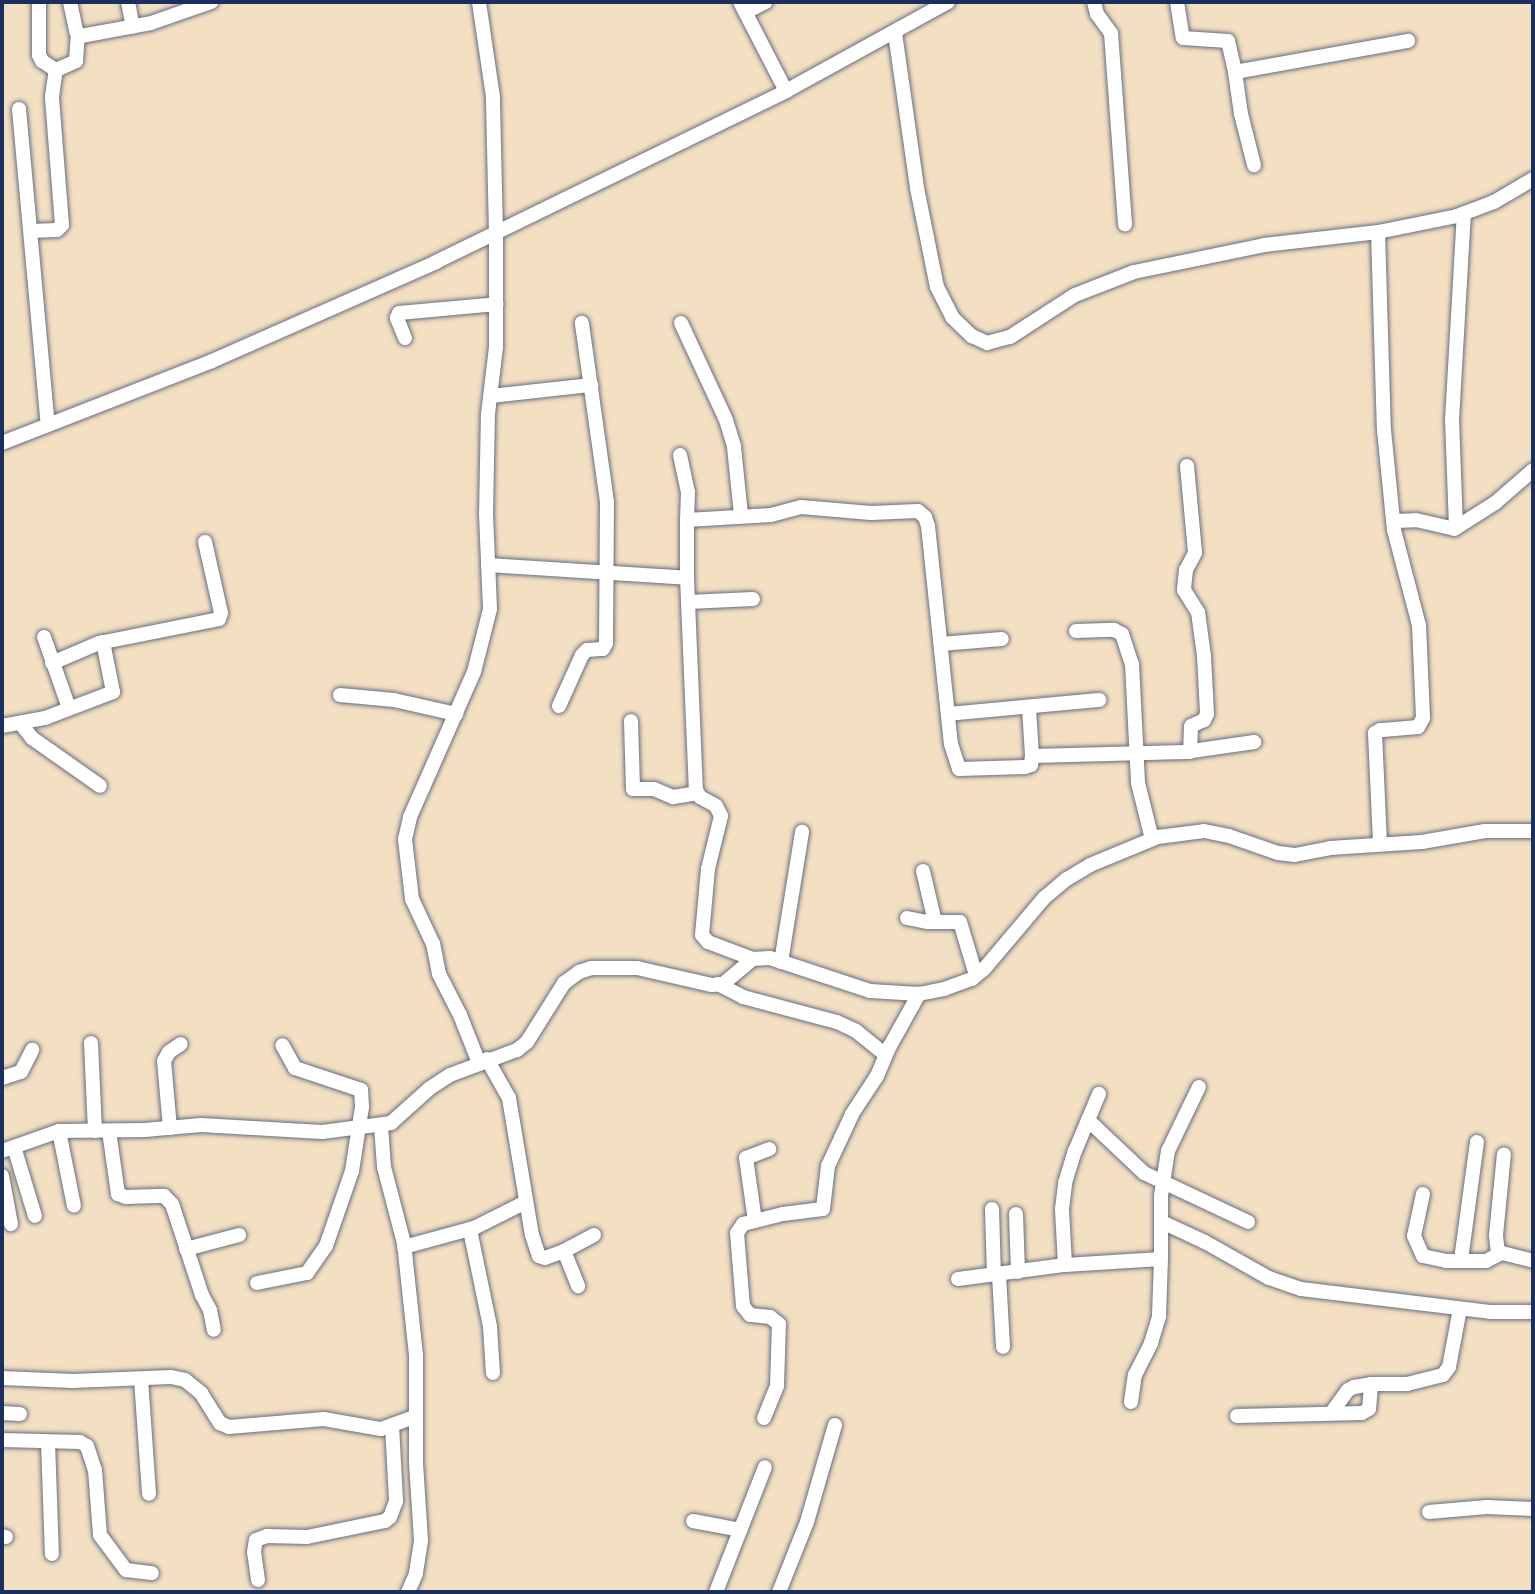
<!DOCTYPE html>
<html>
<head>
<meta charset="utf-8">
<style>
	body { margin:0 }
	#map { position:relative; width:1535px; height:1594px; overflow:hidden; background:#f3dfc1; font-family:"Old Standard TT",serif }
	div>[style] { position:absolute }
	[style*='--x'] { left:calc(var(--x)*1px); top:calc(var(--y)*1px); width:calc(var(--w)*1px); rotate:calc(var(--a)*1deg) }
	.roads { filter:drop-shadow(0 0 2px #676d81) drop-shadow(0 0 2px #676d81) }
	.minor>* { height:14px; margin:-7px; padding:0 7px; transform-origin:7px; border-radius:7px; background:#fff }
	span { translate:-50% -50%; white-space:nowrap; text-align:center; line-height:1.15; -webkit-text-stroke:7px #fcf5e5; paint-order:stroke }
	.frame { position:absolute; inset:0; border:4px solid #1b2f5e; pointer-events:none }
</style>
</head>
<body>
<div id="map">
	<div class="roads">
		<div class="minor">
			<div style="--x:39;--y:2;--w:53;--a:90"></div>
			<div style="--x:39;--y:55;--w:7;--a:63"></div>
			<div style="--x:42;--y:61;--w:17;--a:33"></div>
			<div style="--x:70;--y:2;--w:30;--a:78"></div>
			<div style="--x:76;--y:31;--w:7;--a:45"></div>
			<div style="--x:81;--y:36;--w:71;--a:-10.5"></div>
			<div style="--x:151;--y:23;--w:64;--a:-19.3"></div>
			<div style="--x:128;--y:2;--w:25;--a:79"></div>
			<div style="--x:740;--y:2;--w:100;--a:62.7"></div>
			<div style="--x:1094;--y:2;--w:12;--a:76"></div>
			<div style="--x:1097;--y:14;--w:24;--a:54"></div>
			<div style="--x:1111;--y:33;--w:192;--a:85.8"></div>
			<div style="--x:1177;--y:2;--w:36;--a:81"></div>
			<div style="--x:1183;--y:38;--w:45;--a:3.8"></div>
			<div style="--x:1228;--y:41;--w:32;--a:77"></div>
			<div style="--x:1235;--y:72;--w:176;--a:-10.2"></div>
			<div style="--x:746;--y:12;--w:22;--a:-27"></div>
			<div style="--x:895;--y:33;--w:157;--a:81.9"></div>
			<div style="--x:917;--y:188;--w:101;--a:78.6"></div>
			<div style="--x:937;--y:287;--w:34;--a:63"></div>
			<div style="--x:952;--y:317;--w:28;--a:44"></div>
			<div style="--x:972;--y:336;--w:17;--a:25"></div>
			<div style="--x:987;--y:343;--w:24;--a:-15"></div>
			<div style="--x:1010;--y:337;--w:77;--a:-32.9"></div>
			<div style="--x:1075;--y:295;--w:63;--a:-21.3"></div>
			<div style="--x:1134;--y:272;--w:133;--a:-11.7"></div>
			<div style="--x:1264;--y:245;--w:115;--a:-6.5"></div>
			<div style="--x:1378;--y:232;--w:81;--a:-11.4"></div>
			<div style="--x:1457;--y:216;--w:40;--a:-21"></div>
			<div style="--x:1494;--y:202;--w:45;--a:-30.5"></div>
			<div style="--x:1235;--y:72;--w:42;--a:81.9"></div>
			<div style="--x:1241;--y:114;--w:53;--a:75.7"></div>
			<div style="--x:19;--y:109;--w:317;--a:84.8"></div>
			<div style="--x:31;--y:231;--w:26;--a:-2"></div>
			<div style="--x:57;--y:230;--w:7;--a:-45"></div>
			<div style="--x:62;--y:225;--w:128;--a:-94.5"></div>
			<div style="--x:52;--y:97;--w:27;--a:-82"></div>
			<div style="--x:56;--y:70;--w:22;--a:-24"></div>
			<div style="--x:76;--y:61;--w:27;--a:-86"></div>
			<div style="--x:1378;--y:232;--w:198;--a:88.3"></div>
			<div style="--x:1384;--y:430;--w:100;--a:84.3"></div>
			<div style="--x:1394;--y:530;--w:98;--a:75.3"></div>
			<div style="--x:1419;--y:625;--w:93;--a:87.5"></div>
			<div style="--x:1423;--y:718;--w:10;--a:119"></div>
			<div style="--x:1418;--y:727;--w:38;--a:175"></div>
			<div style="--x:1380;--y:730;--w:6;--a:149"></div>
			<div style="--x:1375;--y:733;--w:111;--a:87.4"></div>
			<div style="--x:681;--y:323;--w:107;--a:65.1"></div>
			<div style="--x:726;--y:420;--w:28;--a:73"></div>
			<div style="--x:734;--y:447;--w:68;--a:84.1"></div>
			<div style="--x:405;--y:338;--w:22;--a:-112"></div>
			<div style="--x:397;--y:318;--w:5;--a:-68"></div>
			<div style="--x:399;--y:313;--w:98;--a:-5.2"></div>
			<div style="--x:491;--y:396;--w:101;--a:-6.3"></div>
			<div style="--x:2;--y:443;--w:225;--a:-21.3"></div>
			<div style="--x:212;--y:361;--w:245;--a:-23.8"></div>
			<div style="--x:436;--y:262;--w:390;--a:-26"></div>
			<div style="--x:786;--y:91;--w:185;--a:-28.8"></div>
			<div style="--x:680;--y:455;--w:38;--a:78"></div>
			<div style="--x:688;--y:492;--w:28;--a:92"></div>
			<div style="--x:1187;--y:466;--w:87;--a:84.7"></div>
			<div style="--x:1195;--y:553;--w:19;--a:118"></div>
			<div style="--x:1186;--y:570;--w:20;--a:96"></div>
			<div style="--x:1184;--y:590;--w:26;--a:58"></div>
			<div style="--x:1198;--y:612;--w:44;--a:82.2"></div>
			<div style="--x:1204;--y:656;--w:58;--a:87"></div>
			<div style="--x:1207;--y:714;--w:7;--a:117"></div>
			<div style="--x:1204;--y:720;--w:14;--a:155"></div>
			<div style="--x:1191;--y:726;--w:26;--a:92"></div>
			<div style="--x:1393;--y:521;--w:23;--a:-2"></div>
			<div style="--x:1416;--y:520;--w:39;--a:13"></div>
			<div style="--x:1454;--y:529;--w:49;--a:-32.4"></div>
			<div style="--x:1495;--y:503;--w:50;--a:-41"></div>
			<div style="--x:1456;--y:528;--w:108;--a:-92.1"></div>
			<div style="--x:1452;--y:420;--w:207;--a:-86.7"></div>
			<div style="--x:488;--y:565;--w:199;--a:3.7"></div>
			<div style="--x:687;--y:578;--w:58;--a:-90"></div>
			<div style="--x:687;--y:520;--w:84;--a:-3.4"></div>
			<div style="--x:771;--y:515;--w:31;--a:-15"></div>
			<div style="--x:801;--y:507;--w:70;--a:4.9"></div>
			<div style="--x:871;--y:513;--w:47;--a:-2.4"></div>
			<div style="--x:918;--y:511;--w:9;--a:41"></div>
			<div style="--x:925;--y:517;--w:9;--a:72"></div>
			<div style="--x:928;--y:526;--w:219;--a:84"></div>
			<div style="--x:951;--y:744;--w:26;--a:72"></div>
			<div style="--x:959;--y:769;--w:66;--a:-1.7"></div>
			<div style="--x:1025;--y:767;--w:6;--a:-18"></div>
			<div style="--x:1031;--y:765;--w:9;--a:-84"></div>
			<div style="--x:1032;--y:756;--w:153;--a:-1.5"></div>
			<div style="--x:1185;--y:752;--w:70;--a:-8.2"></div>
			<div style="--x:687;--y:578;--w:212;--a:87.6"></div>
			<div style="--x:696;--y:790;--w:8;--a:60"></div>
			<div style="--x:700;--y:797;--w:18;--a:29"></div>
			<div style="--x:716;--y:806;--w:11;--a:63"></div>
			<div style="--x:721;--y:816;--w:55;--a:103.8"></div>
			<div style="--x:708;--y:869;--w:66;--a:95.2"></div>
			<div style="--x:702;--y:935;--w:9;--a:49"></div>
			<div style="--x:708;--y:942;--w:48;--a:20.7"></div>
			<div style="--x:688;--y:602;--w:65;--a:-2.6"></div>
			<div style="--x:1076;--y:631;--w:38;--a:-2"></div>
			<div style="--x:1114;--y:630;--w:9;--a:27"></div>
			<div style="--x:1122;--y:634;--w:32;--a:72"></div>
			<div style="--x:1132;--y:664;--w:119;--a:87.1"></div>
			<div style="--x:1138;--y:783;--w:58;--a:76"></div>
			<div style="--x:44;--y:637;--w:75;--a:70.6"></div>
			<div style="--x:941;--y:644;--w:61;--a:-4.7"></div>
			<div style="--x:52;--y:663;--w:51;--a:-23.1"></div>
			<div style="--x:99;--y:643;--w:122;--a:-11.3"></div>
			<div style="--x:219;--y:619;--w:6;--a:-72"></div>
			<div style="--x:221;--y:613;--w:73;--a:-102.7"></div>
			<div style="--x:340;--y:695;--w:54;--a:5.3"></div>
			<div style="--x:394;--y:700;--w:64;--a:12.7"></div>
			<div style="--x:559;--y:706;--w:56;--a:-65.7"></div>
			<div style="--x:582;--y:655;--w:7;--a:-45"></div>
			<div style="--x:587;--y:650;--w:16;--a:-4"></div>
			<div style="--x:603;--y:649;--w:7;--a:-63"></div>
			<div style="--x:606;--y:643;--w:141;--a:-89.6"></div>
			<div style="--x:607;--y:502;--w:181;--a:-98"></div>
			<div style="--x:1029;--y:708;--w:48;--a:86.4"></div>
			<div style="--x:948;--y:714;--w:152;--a:-5.3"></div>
			<div style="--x:631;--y:721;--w:68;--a:88.3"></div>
			<div style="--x:633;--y:789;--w:21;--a:0"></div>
			<div style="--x:654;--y:789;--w:21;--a:23"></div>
			<div style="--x:673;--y:797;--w:24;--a:-9"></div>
			<div style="--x:21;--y:724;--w:18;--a:52"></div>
			<div style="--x:32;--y:738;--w:83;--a:35.2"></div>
			<div style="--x:2;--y:726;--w:44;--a:-10.5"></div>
			<div style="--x:45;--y:718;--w:73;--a:-20.9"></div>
			<div style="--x:113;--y:692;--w:51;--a:-101.3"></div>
			<div style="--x:923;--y:871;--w:52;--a:76.8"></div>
			<div style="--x:907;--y:918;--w:20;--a:11"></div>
			<div style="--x:927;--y:922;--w:33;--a:0"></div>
			<div style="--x:960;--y:922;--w:55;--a:73.2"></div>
			<div style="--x:781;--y:962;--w:132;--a:-80.8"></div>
			<div style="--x:718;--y:984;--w:28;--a:27"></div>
			<div style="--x:743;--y:997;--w:97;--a:14.9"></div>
			<div style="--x:837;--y:1022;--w:21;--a:25"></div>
			<div style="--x:856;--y:1031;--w:38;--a:39"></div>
			<div style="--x:91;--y:1043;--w:88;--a:87.4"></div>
			<div style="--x:487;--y:1059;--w:45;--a:60.6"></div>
			<div style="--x:509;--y:1098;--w:139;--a:80.5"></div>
			<div style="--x:532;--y:1235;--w:22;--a:72"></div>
			<div style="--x:539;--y:1256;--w:6;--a:18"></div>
			<div style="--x:545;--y:1258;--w:20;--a:-20"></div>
			<div style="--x:564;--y:1251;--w:34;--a:-28"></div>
			<div style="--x:479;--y:1063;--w:52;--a:-111.6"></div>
			<div style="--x:460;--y:1015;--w:46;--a:-117.1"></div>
			<div style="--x:439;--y:974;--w:31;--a:-101"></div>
			<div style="--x:433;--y:944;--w:50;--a:-115"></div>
			<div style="--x:412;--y:899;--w:60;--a:-96.7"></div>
			<div style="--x:405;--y:839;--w:23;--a:-77"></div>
			<div style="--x:410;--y:817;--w:158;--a:-66.2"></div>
			<div style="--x:474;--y:672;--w:65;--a:-75.7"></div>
			<div style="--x:490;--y:609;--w:94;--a:-92.4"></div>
			<div style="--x:486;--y:515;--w:101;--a:-88.9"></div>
			<div style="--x:488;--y:414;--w:67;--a:-83.2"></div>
			<div style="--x:496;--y:347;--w:113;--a:-90"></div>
			<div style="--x:496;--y:234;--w:137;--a:-91.3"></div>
			<div style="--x:493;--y:97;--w:96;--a:-98.4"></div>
			<div style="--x:2;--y:1078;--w:20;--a:-18"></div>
			<div style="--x:21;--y:1072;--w:25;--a:-63"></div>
			<div style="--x:1088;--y:1120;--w:77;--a:43.4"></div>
			<div style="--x:1144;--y:1173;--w:115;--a:25.2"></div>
			<div style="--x:381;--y:1126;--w:41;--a:85.8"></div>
			<div style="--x:384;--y:1167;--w:79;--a:75.3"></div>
			<div style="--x:404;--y:1243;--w:113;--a:83.9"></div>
			<div style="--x:416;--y:1355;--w:108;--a:90"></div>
			<div style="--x:416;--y:1463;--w:78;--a:86.3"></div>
			<div style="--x:421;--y:1541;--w:33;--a:99"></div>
			<div style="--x:416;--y:1574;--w:20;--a:114"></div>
			<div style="--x:170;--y:1128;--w:67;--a:-95.1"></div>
			<div style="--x:164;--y:1061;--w:10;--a:-61"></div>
			<div style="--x:169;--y:1052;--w:14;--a:-34"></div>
			<div style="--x:59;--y:1131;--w:76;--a:78.7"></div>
			<div style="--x:109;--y:1131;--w:64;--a:81.9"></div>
			<div style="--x:118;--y:1194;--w:9;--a:21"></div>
			<div style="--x:126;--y:1197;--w:38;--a:-2"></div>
			<div style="--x:164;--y:1196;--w:11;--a:45"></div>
			<div style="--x:172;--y:1204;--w:96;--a:71.8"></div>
			<div style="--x:202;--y:1295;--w:17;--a:62"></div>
			<div style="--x:210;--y:1310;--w:20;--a:79"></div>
			<div style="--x:14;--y:1147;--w:72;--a:73.1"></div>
			<div style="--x:2;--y:1151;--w:60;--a:-19.3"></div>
			<div style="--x:59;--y:1131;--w:86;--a:-0.7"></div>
			<div style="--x:145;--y:1130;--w:56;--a:-5.1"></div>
			<div style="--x:201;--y:1125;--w:121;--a:3.3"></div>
			<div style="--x:322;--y:1132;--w:70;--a:-7.4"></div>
			<div style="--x:391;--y:1123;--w:52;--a:-41.9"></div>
			<div style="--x:430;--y:1088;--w:24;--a:-33"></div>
			<div style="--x:450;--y:1075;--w:72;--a:-20.5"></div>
			<div style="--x:517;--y:1050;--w:13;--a:-39"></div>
			<div style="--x:527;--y:1042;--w:70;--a:-57.9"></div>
			<div style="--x:564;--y:983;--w:19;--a:-36"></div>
			<div style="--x:579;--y:972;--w:13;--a:-18"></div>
			<div style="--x:591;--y:968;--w:46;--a:0"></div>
			<div style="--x:637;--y:968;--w:77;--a:12.8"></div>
			<div style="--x:712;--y:985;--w:11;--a:-5"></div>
			<div style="--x:723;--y:984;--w:39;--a:-40"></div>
			<div style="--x:753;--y:959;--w:17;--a:-3"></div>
			<div style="--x:770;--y:958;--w:105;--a:18.3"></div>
			<div style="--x:870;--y:991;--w:49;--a:3.5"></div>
			<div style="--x:919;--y:994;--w:25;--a:-11"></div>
			<div style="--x:944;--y:989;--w:30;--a:-20"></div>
			<div style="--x:972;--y:979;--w:16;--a:-40"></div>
			<div style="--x:984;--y:969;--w:93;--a:-49.8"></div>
			<div style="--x:1044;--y:898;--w:30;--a:-40"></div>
			<div style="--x:1067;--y:879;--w:27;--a:-31"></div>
			<div style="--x:1090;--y:865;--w:74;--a:-22.4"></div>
			<div style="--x:1158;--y:837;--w:46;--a:-7.4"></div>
			<div style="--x:1204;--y:831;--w:25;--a:11"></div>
			<div style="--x:1229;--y:836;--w:52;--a:19.1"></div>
			<div style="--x:1278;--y:853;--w:17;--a:7"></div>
			<div style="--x:1295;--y:855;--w:36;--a:-11"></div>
			<div style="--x:1330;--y:848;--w:92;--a:-3.7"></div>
			<div style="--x:1422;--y:842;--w:64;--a:-9.9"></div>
			<div style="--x:1485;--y:831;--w:48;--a:0"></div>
			<div style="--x:2;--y:1176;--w:49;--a:79.4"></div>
			<div style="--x:1423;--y:1194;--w:43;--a:102.1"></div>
			<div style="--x:1414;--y:1236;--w:22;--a:66"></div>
			<div style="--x:1423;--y:1256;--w:24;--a:12"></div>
			<div style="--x:1446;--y:1261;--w:40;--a:0"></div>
			<div style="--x:1486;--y:1261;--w:18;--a:-27"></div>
			<div style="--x:1502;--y:1253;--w:32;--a:14"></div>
			<div style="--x:992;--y:1209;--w:66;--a:88.3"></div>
			<div style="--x:1016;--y:1214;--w:58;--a:88"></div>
			<div style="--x:755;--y:1221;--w:64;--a:-98.1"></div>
			<div style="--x:746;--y:1158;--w:25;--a:-21"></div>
			<div style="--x:1162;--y:1222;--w:47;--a:24.9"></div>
			<div style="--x:1205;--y:1242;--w:73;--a:29.4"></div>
			<div style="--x:1269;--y:1278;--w:34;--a:19"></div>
			<div style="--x:1301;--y:1289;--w:190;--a:6.9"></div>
			<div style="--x:1490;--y:1312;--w:43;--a:0"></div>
			<div style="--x:470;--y:1230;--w:99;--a:78.3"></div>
			<div style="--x:490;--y:1327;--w:46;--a:86.3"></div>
			<div style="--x:404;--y:1247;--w:73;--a:-15.2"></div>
			<div style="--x:474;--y:1228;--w:58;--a:-26.6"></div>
			<div style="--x:186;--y:1249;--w:55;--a:-14.8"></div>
			<div style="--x:564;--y:1251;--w:38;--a:68"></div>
			<div style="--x:1498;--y:1254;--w:19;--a:-96"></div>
			<div style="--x:1496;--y:1235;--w:81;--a:-84.4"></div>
			<div style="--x:1461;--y:1260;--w:119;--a:-82.3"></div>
			<div style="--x:1065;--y:1265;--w:56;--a:-93.1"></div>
			<div style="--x:1062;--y:1209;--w:26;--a:-83"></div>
			<div style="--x:1065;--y:1183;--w:34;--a:-73"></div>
			<div style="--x:1075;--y:1151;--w:62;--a:-67.2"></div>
			<div style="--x:999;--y:1275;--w:72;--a:86.8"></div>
			<div style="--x:958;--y:1279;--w:108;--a:-7.5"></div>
			<div style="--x:1065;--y:1265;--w:96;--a:-3.6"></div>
			<div style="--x:1161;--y:1259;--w:63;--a:-90"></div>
			<div style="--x:1161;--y:1196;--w:46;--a:-81.2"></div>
			<div style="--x:1168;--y:1151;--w:71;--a:-64.2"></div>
			<div style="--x:257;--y:1283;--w:51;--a:-11.3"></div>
			<div style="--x:307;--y:1273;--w:33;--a:-55"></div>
			<div style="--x:326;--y:1246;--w:79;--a:-70.9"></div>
			<div style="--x:352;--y:1171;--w:65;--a:-81.1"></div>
			<div style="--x:362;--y:1107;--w:17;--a:-93"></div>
			<div style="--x:361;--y:1090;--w:70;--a:-161.6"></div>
			<div style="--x:295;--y:1068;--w:26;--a:-119"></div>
			<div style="--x:2;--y:1378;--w:71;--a:2.4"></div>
			<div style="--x:73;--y:1381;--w:98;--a:-2.3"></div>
			<div style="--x:171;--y:1377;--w:14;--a:12"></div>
			<div style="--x:185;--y:1380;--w:21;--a:39"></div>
			<div style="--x:201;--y:1393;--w:36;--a:58"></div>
			<div style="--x:220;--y:1423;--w:10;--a:24"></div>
			<div style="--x:229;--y:1427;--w:95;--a:-4.8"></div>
			<div style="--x:324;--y:1419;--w:58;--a:10"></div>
			<div style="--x:381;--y:1429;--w:37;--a:-20"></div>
			<div style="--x:141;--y:1379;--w:115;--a:86"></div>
			<div style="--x:1131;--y:1402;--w:27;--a:-82"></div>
			<div style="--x:1135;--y:1375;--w:36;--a:-63"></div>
			<div style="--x:1151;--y:1343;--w:28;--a:-73"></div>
			<div style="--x:1159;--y:1316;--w:57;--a:-88"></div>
			<div style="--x:1332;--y:1412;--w:27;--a:-54"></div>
			<div style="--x:1348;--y:1390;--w:7;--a:-27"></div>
			<div style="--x:1354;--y:1387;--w:17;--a:-10"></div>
			<div style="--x:1371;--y:1384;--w:36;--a:0"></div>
			<div style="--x:1407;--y:1384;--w:37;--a:-14"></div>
			<div style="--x:1443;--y:1375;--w:10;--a:-53"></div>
			<div style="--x:1449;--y:1367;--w:59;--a:-79.3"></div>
			<div style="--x:2;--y:1413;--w:18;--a:3"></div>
			<div style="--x:1237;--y:1416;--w:125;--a:-1.4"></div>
			<div style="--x:1362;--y:1413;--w:8;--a:-30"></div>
			<div style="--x:1369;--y:1409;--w:25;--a:-85"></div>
			<div style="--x:764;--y:1418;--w:35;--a:-68"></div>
			<div style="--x:777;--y:1386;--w:62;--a:-88.2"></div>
			<div style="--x:779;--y:1324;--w:11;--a:-142"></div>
			<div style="--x:770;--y:1317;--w:20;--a:-174"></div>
			<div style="--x:750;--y:1315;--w:11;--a:-128"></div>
			<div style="--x:743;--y:1306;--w:73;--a:-94.7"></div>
			<div style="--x:737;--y:1233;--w:11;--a:-56"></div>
			<div style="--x:743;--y:1224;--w:41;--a:-14"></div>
			<div style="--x:783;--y:1214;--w:40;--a:-7.1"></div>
			<div style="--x:823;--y:1209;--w:43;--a:-83.4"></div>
			<div style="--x:828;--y:1166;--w:31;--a:-65"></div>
			<div style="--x:841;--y:1138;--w:26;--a:-65"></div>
			<div style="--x:852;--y:1114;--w:45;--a:-56.7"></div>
			<div style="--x:877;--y:1076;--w:33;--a:-67"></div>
			<div style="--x:890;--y:1046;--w:60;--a:-60.9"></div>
			<div style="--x:2;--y:1440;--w:78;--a:1.5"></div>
			<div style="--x:80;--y:1442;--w:8;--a:30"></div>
			<div style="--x:87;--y:1446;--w:25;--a:72"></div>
			<div style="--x:95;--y:1470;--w:65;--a:85.6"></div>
			<div style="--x:100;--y:1535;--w:44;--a:53.4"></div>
			<div style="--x:126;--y:1570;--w:26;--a:7"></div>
			<div style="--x:48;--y:1442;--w:112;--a:88"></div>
			<div style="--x:1429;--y:1512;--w:58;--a:-4.9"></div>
			<div style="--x:1487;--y:1507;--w:46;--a:2.5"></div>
			<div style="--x:693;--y:1521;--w:48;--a:10.8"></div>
			<div style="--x:2;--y:1536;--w:4;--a:14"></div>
			<div style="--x:258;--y:1580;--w:28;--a:-98"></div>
			<div style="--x:254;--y:1552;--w:12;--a:-81"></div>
			<div style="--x:256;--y:1540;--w:12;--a:-20"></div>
			<div style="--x:267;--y:1536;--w:40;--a:1.4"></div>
			<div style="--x:307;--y:1537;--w:80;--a:-11.6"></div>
			<div style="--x:385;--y:1521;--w:6;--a:-39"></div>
			<div style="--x:390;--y:1517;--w:17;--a:-69"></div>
			<div style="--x:396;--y:1501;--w:76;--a:-93"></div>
			<div style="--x:716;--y:1592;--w:134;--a:-68.6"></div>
			<div style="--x:779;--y:1592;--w:75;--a:-68.2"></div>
			<div style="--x:807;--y:1522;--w:101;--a:-73.9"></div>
		</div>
	</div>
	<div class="frame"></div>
</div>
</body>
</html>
